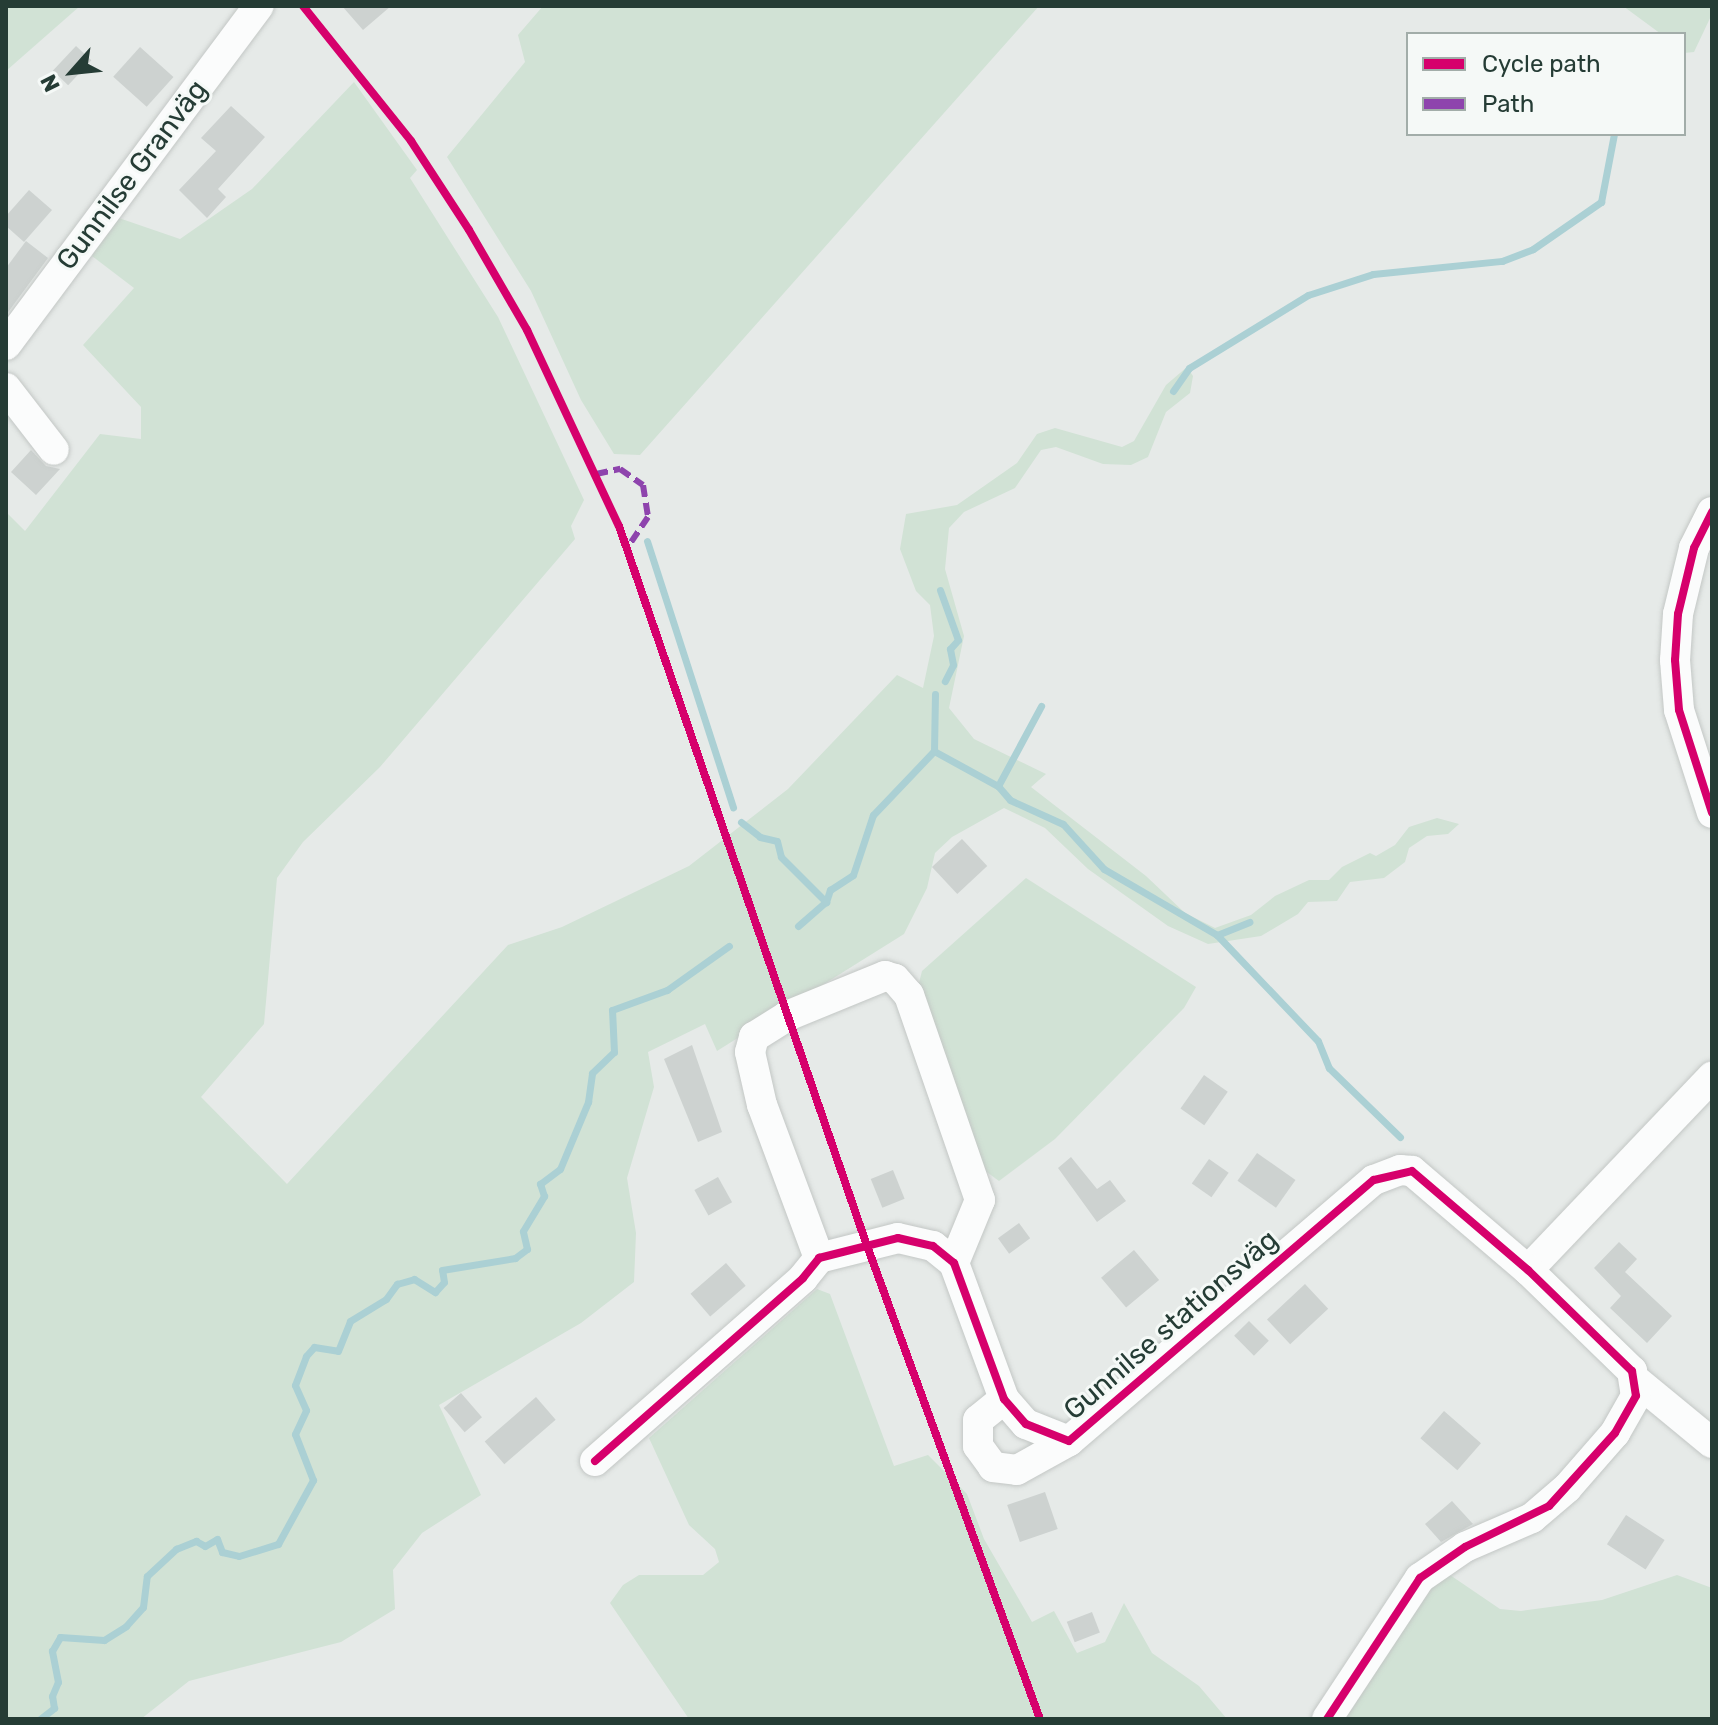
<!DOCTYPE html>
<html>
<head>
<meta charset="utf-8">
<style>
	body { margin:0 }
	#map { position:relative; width:1718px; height:1725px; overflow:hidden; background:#e6eae8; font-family:Rubik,sans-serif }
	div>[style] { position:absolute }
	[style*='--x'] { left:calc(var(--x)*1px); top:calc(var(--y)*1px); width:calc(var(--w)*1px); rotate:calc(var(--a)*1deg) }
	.green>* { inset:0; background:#d1e2d5 }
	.stream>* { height:7px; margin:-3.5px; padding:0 3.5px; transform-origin:3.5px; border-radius:3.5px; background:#abd0d4 }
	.building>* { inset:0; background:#cdd2d0; transform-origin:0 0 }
	.roads { filter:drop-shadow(0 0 2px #c3c7c5) drop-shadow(0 0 2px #c3c7c5) }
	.minor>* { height:30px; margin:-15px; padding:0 15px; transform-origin:15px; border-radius:15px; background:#fbfcfc }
	.quiet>* { height:6px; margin-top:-3px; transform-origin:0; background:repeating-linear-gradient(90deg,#8e44ad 0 12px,transparent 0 18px) }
	.cycleway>* { height:8px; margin:-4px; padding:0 4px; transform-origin:4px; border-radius:4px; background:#d6006c }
	span { translate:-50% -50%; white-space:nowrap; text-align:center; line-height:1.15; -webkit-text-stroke:6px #f5f9f7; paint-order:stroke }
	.street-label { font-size:28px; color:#253c35 }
	.frame { position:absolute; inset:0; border:8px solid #253c35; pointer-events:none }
	.legend { position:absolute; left:1406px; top:32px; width:280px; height:104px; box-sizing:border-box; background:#f5f9f7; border:2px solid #a2ada9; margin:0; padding:10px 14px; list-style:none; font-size:24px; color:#253c35 }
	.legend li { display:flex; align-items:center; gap:16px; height:40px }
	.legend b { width:40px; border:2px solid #a2ada9 }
	.north { position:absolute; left:32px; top:32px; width:80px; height:80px; -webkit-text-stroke:6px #f5f9f7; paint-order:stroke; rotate:243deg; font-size:22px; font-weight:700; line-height:32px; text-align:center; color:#253c35 }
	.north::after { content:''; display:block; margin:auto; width:28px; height:36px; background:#253c35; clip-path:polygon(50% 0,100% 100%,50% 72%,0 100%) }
</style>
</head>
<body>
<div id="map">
	<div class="green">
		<div style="clip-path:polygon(6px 6px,80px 6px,6px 71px)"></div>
		<div style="clip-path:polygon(543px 6px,1039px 6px,640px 455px,614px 454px,581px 400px,531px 291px,447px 157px,525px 62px,518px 35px)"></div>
		<div style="clip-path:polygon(1623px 6px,1712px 6px,1712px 14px,1694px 52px,1684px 53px,1684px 34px,1661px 34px)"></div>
		<div style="clip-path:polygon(354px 82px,417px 170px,410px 178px,498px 317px,584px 500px,571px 526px,575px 539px,380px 767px,303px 842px,277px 878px,264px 1024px,201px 1097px,287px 1184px,508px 945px,562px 927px,689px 866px,788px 789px,897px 675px,923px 688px,934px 636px,930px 605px,916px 591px,900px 549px,906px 514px,957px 505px,1017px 463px,1037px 434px,1055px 428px,1122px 447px,1134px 441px,1166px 385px,1187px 367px,1193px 376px,1190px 393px,1166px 412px,1148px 457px,1131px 465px,1103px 464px,1056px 447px,1041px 450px,1015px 488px,964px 512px,949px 528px,945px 569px,964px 636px,949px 708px,974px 739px,1046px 774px,1031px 787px,1146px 876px,1185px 913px,1215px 928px,1251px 915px,1275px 896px,1309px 880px,1329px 880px,1342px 867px,1370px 853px,1376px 856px,1395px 845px,1409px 827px,1437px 818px,1459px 824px,1448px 834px,1427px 836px,1409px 848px,1405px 862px,1384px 878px,1350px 882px,1337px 901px,1308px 902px,1298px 914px,1261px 936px,1208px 944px,1168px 926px,1088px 869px,1045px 828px,1004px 808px,952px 837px,935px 853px,927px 888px,904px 934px,717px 1051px,705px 1024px,648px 1052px,654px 1087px,627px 1178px,636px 1233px,634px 1282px,581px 1323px,439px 1405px,481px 1495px,422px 1533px,393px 1570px,395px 1609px,341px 1642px,189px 1681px,141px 1719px,6px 1719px,6px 512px,25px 531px,100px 434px,141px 439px,141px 407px,83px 345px,134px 288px,92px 256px,113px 216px,180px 239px,252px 189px)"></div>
		<div style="clip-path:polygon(1026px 878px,1196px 987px,1184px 1008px,1055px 1139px,999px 1181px,984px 1170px,918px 987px,922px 971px)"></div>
		<div style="clip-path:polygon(817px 1289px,830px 1294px,894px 1466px,928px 1455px,967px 1494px,984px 1539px,1032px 1622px,1054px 1611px,1077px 1653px,1105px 1642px,1124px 1603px,1152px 1653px,1199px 1686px,1227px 1719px,689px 1719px,610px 1603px,623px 1585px,639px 1575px,703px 1575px,719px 1562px,715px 1549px,689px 1525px,649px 1438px)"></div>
		<div style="clip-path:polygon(1450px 1575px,1500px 1609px,1521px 1611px,1602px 1600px,1677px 1575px,1712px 1588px,1712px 1719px,1339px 1719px,1408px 1603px)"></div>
	</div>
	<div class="stream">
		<div style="--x:1173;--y:391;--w:28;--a:-55"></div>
		<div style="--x:1189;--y:368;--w:140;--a:-31.5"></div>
		<div style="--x:1308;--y:295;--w:68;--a:-17.9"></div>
		<div style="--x:1373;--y:274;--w:130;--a:-5.8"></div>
		<div style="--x:1502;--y:261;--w:33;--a:-21"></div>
		<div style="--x:1533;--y:249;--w:83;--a:-34.7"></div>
		<div style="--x:1601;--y:202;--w:69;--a:-79.2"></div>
		<div style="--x:647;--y:541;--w:280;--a:72.1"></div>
		<div style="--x:940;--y:590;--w:53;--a:70.2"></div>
		<div style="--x:958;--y:640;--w:12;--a:132"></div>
		<div style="--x:950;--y:649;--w:16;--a:79"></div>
		<div style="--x:953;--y:665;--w:18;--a:117"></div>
		<div style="--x:934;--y:751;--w:73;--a:28.7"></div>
		<div style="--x:998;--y:786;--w:18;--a:49"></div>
		<div style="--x:1010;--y:800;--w:58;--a:24.4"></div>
		<div style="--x:1063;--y:824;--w:61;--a:47.7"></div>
		<div style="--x:1104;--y:869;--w:131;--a:30.3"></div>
		<div style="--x:1217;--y:935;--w:146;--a:46.4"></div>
		<div style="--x:1318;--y:1041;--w:29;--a:68"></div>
		<div style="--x:1329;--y:1068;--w:99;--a:44.2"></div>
		<div style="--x:998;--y:786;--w:91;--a:-61.7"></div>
		<div style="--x:741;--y:822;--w:24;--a:38"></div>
		<div style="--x:760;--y:837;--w:17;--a:13"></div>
		<div style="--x:777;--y:841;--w:16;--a:76"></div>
		<div style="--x:781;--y:857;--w:64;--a:45"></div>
		<div style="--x:798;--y:926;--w:37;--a:-41"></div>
		<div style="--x:826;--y:902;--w:13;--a:-72"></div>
		<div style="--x:830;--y:890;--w:27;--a:-33"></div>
		<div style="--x:853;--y:875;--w:63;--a:-71.6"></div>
		<div style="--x:873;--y:815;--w:88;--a:-46.4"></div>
		<div style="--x:934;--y:751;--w:57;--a:-89"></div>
		<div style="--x:1217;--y:935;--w:35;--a:-22"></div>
		<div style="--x:40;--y:1719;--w:18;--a:-38"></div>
		<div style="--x:54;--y:1708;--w:12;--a:-99"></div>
		<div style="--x:52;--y:1696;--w:15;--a:-67"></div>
		<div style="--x:58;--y:1682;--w:32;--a:-101"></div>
		<div style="--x:52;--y:1651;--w:16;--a:-60"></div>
		<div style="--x:60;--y:1637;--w:44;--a:3.9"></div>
		<div style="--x:104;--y:1640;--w:26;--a:-32"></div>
		<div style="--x:126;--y:1626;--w:25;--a:-48"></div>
		<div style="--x:143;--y:1607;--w:31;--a:-83"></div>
		<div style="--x:147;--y:1576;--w:40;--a:-43"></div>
		<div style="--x:176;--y:1549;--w:22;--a:-22"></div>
		<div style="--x:196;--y:1541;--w:10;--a:29"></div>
		<div style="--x:205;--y:1546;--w:14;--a:-30"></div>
		<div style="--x:217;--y:1539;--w:14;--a:69"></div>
		<div style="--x:222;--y:1552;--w:17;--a:13"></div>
		<div style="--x:239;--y:1556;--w:41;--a:-17.1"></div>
		<div style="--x:278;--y:1544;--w:73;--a:-61.3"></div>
		<div style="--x:313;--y:1480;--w:49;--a:-111.4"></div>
		<div style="--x:295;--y:1434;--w:26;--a:-65"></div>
		<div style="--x:306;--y:1410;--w:27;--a:-114"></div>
		<div style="--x:295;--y:1385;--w:31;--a:-69"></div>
		<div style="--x:306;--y:1356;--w:12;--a:-48"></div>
		<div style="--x:314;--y:1347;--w:24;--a:9"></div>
		<div style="--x:338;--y:1351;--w:32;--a:-68"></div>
		<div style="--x:350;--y:1321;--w:42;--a:-31.4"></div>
		<div style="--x:386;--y:1299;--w:19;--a:-54"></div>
		<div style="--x:397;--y:1284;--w:18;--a:-16"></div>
		<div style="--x:414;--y:1279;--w:25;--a:32"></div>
		<div style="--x:435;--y:1292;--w:13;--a:-48"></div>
		<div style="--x:444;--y:1282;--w:12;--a:-99"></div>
		<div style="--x:442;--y:1270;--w:74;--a:-9.3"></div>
		<div style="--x:515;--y:1258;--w:15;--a:-37"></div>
		<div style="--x:527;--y:1249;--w:18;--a:-103"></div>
		<div style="--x:523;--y:1231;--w:41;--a:-59"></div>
		<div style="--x:544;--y:1196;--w:13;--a:-108"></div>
		<div style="--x:540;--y:1184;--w:25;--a:-37"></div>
		<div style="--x:560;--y:1169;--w:73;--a:-67.3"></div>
		<div style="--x:588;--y:1102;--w:29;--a:-82"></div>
		<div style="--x:592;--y:1073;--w:30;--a:-44"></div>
		<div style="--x:614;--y:1052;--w:42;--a:-92.7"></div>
		<div style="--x:612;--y:1010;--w:59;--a:-20"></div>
		<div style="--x:667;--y:990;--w:76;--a:-35.4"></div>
	</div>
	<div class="building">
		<div style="clip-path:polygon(342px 6px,391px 6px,363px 30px)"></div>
		<div style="left:76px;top:46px;width:21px;height:34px;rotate:43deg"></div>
		<div style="left:140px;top:47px;width:45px;height:40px;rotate:42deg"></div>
		<div style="clip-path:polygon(231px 106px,265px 137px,218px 189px,226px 197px,207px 218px,179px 190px,216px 151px,201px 138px)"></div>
		<div style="clip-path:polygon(29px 190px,52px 210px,24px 242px,6px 226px,6px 216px)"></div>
		<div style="clip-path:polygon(26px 241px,48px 258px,6px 315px,6px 268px)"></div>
		<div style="clip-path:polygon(31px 450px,46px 466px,60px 469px,36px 495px,11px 472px)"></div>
		<div style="left:962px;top:839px;width:37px;height:41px;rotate:47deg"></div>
		<div style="clip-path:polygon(692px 1045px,722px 1132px,698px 1142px,664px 1059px)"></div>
		<div style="left:1204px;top:1075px;width:29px;height:41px;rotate:35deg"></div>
		<div style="left:1257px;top:1153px;width:47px;height:34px;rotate:35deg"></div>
		<div style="clip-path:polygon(1071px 1157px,1097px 1189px,1110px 1180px,1126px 1201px,1097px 1222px,1058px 1168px)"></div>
		<div style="left:1209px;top:1159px;width:24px;height:30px;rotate:35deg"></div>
		<div style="left:893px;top:1170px;width:31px;height:24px;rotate:68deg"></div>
		<div style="left:718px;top:1177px;width:29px;height:27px;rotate:61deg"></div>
		<div style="left:1019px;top:1223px;width:19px;height:26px;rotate:54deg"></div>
		<div style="clip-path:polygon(1619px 1242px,1637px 1259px,1625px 1272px,1672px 1316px,1647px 1343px,1610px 1308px,1621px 1296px,1594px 1268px)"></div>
		<div style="left:1134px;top:1250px;width:39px;height:43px;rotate:50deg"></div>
		<div style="left:726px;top:1263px;width:30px;height:47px;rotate:49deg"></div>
		<div style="left:1305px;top:1284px;width:34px;height:52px;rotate:47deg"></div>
		<div style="left:1249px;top:1321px;width:28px;height:21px;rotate:45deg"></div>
		<div style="left:461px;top:1393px;width:32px;height:23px;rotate:49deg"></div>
		<div style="left:536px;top:1397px;width:30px;height:68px;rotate:49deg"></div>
		<div style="left:1444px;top:1411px;width:49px;height:36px;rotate:41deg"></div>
		<div style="left:1045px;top:1492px;width:39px;height:40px;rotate:71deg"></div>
		<div style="clip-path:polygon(1452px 1501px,1473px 1524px,1441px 1542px,1425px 1524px)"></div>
		<div style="left:1626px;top:1515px;width:46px;height:35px;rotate:33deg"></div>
		<div style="left:1092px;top:1612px;width:22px;height:27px;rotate:69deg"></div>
	</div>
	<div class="roads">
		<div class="minor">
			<div style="--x:6;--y:345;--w:423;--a:-53.3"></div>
			<div style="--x:6;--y:388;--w:78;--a:52.3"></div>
			<div style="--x:1712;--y:512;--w:40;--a:116.6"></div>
			<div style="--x:1694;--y:548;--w:68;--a:103.6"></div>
			<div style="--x:1678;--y:614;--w:46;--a:93.7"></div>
			<div style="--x:1675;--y:660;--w:50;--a:85.4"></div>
			<div style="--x:1679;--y:710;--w:108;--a:72.2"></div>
			<div style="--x:819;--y:1258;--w:163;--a:-110.4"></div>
			<div style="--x:762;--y:1105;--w:54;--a:-102.8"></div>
			<div style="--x:750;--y:1052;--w:16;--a:-75"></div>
			<div style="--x:754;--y:1037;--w:39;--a:-32"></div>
			<div style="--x:787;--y:1016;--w:106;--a:-22.2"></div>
			<div style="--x:885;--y:976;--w:10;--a:17"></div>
			<div style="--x:895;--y:979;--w:21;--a:49"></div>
			<div style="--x:909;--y:995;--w:217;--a:70.9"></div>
			<div style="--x:980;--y:1200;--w:68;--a:112.4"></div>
			<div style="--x:1528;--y:1270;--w:267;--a:-46.4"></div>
			<div style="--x:1638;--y:1382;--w:96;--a:39.5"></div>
			<div style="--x:1004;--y:1399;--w:33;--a:141"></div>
			<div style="--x:978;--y:1420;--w:26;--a:90"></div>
			<div style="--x:978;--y:1446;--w:26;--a:54"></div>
			<div style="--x:993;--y:1467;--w:24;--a:7"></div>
			<div style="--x:1017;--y:1470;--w:60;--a:-29.1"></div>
			<div style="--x:1069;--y:1441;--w:401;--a:-40.6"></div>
			<div style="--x:1374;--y:1180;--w:28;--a:-21"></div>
			<div style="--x:1400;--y:1170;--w:12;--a:5"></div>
			<div style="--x:1412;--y:1171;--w:153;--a:40.5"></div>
			<div style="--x:1528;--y:1270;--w:145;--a:44.2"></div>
			<div style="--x:1632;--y:1371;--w:25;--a:81"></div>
			<div style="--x:1636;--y:1396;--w:43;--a:119.6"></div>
			<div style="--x:1615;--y:1433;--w:73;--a:131.1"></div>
			<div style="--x:1567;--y:1488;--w:46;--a:139.4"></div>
			<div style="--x:1532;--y:1518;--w:73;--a:156.6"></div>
			<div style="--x:1465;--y:1547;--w:55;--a:145.4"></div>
			<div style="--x:1420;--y:1578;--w:169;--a:123.4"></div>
			<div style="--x:595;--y:1461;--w:277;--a:-41.3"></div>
			<div style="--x:803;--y:1278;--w:26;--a:-51"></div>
			<div style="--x:819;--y:1258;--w:81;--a:-14.2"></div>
			<div style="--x:898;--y:1238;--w:36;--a:13"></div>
			<div style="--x:933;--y:1246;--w:27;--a:39"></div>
			<div style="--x:954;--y:1263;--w:145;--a:69.8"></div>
			<div style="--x:1004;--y:1399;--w:33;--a:49"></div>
			<div style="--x:1026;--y:1424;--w:46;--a:21.6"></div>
		</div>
	</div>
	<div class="quiet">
		<div style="--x:596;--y:474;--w:25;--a:-12"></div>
		<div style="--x:620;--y:469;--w:28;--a:35"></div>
		<div style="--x:643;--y:485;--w:32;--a:81"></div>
		<div style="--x:648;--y:517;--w:36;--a:124"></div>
	</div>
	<div class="cycleway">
		<div style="--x:303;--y:6;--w:173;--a:51.3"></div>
		<div style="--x:411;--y:141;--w:106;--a:56.9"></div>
		<div style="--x:469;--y:230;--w:116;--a:59.9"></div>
		<div style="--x:527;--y:330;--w:217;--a:64.9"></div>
		<div style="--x:619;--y:526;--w:758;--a:70.99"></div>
		<div style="--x:866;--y:1243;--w:507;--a:69.92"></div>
		<div style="--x:1712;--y:512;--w:40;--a:116.6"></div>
		<div style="--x:1694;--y:548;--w:68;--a:103.6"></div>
		<div style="--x:1678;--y:614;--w:46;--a:93.7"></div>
		<div style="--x:1675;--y:660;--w:50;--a:85.4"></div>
		<div style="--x:1679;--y:710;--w:108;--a:72.2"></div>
		<div style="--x:595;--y:1461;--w:277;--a:-41.3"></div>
		<div style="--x:803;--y:1278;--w:26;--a:-51"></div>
		<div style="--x:819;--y:1258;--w:81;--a:-14.2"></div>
		<div style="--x:898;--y:1238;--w:36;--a:13"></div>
		<div style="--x:933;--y:1246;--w:27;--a:39"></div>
		<div style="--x:954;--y:1263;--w:145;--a:69.8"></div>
		<div style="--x:1004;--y:1399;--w:33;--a:49"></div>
		<div style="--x:1026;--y:1424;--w:46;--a:21.6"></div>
		<div style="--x:1069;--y:1441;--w:401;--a:-40.6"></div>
		<div style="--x:1374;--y:1180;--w:39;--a:-13"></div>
		<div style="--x:1412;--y:1171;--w:153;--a:40.5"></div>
		<div style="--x:1528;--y:1270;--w:145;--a:44.2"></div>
		<div style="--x:1632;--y:1371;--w:25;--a:81"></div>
		<div style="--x:1636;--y:1396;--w:43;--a:119.6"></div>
		<div style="--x:1615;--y:1433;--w:98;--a:132.1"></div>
		<div style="--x:1549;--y:1506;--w:93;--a:154"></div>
		<div style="--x:1465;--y:1547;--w:55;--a:145.4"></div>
		<div style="--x:1420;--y:1578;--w:169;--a:123.4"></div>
	</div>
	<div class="street-label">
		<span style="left:132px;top:175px;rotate:-53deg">Gunnilse Granväg</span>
		<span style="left:1171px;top:1325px;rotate:-41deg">Gunnilse stationsväg</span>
	</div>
	<div class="frame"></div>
	<ul class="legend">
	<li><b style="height:10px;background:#d6006c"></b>Cycle path</li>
	<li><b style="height:10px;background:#8e44ad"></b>Path</li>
	</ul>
	<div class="north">N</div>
</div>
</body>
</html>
